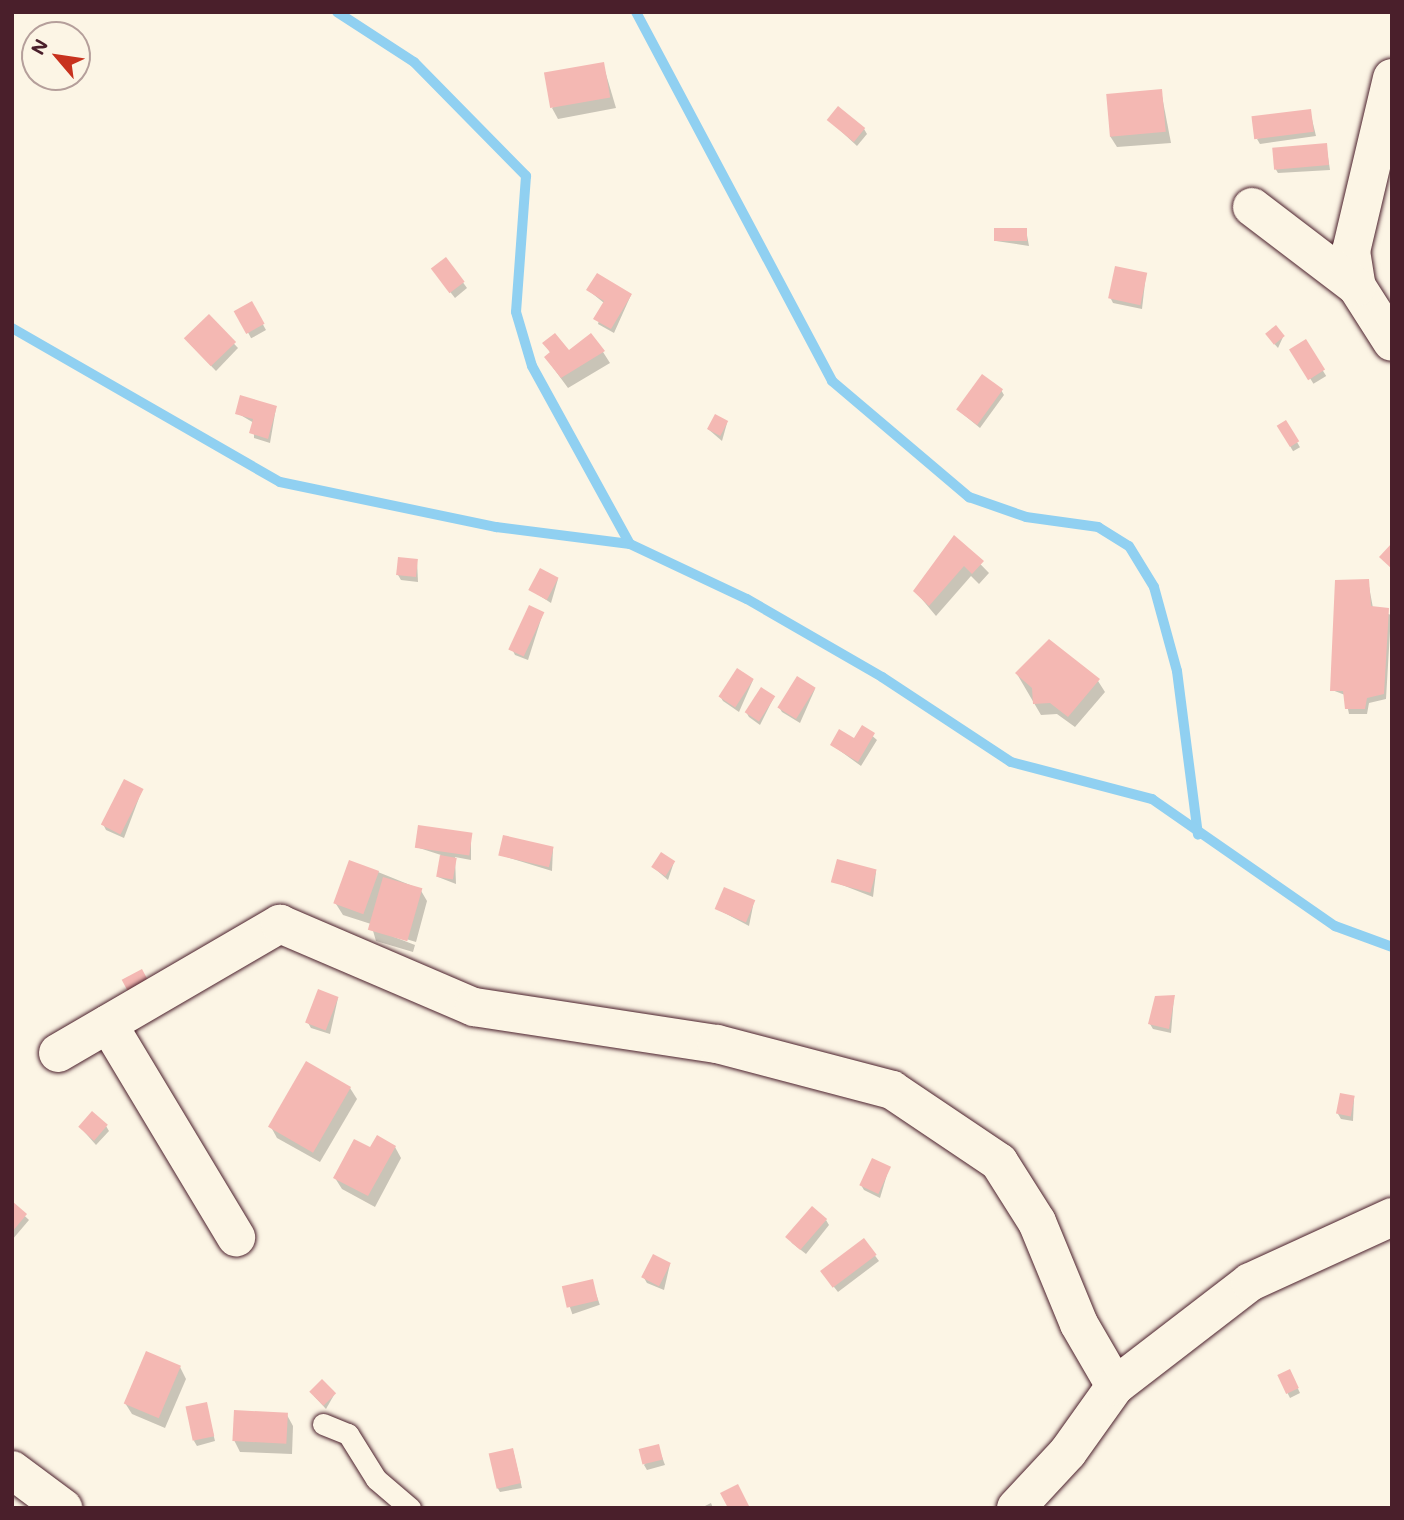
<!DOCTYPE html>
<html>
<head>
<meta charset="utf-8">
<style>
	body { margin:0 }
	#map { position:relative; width:1404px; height:1520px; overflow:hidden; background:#fcf5e5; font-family:Mali,sans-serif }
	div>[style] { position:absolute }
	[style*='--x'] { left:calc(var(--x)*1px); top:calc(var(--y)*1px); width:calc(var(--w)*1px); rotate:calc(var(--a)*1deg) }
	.shadow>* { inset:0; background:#0003; transform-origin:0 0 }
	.stream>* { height:10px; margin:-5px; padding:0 5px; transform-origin:5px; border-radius:5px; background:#90d0f1 }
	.building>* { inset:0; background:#f4b8b3; transform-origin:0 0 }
	.roads { filter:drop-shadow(0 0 2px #4a1f2b) drop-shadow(0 0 2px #4a1f2b) }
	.lane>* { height:21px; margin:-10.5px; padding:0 10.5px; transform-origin:10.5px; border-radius:10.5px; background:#fcf5e5 }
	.street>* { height:38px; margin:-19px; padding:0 19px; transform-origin:19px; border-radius:19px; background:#fcf5e5 }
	span { translate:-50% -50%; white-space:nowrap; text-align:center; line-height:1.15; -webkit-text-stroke:7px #fcf5e5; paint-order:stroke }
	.frame { position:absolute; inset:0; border:14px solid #4a1f2b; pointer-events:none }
	.north { position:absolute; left:21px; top:21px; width:70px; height:70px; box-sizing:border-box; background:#fcf5e5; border:2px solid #b59f9b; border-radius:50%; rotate:299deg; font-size:19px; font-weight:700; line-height:28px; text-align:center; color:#4a1f2b }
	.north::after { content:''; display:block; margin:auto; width:24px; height:32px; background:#c8321e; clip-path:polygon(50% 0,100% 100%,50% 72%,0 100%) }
</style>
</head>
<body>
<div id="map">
	<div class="shadow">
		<div style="clip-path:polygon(603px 64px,616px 108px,558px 119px,552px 108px)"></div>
		<div style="clip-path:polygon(1161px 91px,1171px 143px,1117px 147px,1110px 136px)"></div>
		<div style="clip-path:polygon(1310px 111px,1316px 136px,1260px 144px,1257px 139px)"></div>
		<div style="clip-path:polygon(829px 120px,864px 129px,867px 134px,857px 146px)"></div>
		<div style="clip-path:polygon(1326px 144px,1330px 170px,1278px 173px,1275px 168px)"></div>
		<div style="clip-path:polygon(1026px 230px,1029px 246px,996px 241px)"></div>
		<div style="clip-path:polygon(446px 259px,467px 288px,455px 298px,436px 274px)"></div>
		<div style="clip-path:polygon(1146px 274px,1142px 309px,1113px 303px,1110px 297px)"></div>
		<div style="clip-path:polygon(588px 290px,631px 295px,614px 333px,598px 324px,604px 303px)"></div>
		<div style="left:251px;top:303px;width:31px;height:17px;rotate:61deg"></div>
		<div style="clip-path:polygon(209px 317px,238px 348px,216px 371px,190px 344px)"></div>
		<div style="clip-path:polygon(1283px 337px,1278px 348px,1270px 339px)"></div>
		<div style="left:1305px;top:342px;width:40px;height:15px;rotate:58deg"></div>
		<div style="clip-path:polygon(545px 344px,569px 353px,603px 352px,610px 363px,568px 388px,546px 358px,551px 354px)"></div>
		<div style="clip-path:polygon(1001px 390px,1004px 395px,980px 428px,958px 410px)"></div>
		<div style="clip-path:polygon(276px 408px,270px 443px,254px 438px,254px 423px,237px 413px)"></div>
		<div style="clip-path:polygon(727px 423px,722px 441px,708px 429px)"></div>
		<div style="left:1286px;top:423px;width:28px;height:8px;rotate:60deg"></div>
		<div style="clip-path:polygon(954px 537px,989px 573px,979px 584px,971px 576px,936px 616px,915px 591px)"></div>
		<div style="clip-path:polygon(417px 561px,418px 582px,401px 580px,398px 575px)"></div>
		<div style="clip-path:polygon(558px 579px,551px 603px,531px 590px)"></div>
		<div style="clip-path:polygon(1368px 581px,1373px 608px,1391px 615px,1386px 699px,1369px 703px,1367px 714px,1349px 714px,1345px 695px,1332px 690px)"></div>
		<div style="clip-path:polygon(543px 613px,528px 660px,515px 655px,512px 649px)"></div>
		<div style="clip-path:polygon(1017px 674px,1098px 681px,1105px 692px,1075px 727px,1057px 714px,1041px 715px)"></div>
		<div style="clip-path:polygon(753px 680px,739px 712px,723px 701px,720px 696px)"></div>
		<div style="clip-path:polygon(815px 689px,800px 723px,782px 712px,779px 707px)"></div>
		<div style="clip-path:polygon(774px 697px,760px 725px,749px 717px,746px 712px)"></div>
		<div style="clip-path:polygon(862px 727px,877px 740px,861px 766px,832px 745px,854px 740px)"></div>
		<div style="clip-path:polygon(142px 790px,124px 838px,106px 830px,103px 824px)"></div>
		<div style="clip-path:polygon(471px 835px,471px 860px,455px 857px,456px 884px,438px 877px,441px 855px,416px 847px)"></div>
		<div style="clip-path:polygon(553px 848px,552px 871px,500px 855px)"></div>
		<div style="clip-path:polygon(674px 862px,668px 880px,654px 868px)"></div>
		<div style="clip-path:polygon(378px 872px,420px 889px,427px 901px,416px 942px,376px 930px,415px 945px,413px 952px,376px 941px,371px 924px,343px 915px,336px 904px)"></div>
		<div style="clip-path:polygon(876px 872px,873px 897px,832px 881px)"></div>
		<div style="clip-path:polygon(754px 901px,749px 926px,717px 909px)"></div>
		<div style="clip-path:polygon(1174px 997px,1171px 1033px,1153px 1029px,1150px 1024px)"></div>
		<div style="clip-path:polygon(338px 998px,330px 1034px,311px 1028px,308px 1023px)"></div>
		<div style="clip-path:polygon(350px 1088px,357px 1099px,320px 1162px,277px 1138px,271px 1127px)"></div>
		<div style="clip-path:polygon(1354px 1098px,1353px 1121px,1341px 1119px,1338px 1114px)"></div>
		<div style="clip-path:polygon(106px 1126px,109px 1131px,96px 1145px,80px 1127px)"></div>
		<div style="clip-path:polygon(395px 1147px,401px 1158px,375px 1207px,342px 1189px,335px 1178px,371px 1149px)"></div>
		<div style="clip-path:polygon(889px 1168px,880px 1198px,864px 1190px,861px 1185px)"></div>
		<div style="clip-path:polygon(12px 1204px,29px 1220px,12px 1240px)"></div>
		<div style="clip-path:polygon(826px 1220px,829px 1225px,806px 1254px,792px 1243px,789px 1238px)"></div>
		<div style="clip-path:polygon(864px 1241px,879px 1261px,838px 1292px,826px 1277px)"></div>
		<div style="clip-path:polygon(670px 1264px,664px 1290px,647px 1283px,644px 1278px)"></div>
		<div style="left:592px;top:1282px;width:24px;height:29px;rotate:71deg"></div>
		<div style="clip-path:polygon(180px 1367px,186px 1379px,165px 1428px,132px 1414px,125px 1403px)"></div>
		<div style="clip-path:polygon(1279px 1376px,1292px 1376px,1300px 1393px,1290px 1398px)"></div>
		<div style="clip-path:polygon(334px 1395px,326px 1409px,314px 1396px)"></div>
		<div style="clip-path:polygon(206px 1404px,215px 1441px,197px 1446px,194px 1441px)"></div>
		<div style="clip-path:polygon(287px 1415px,293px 1426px,292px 1454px,240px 1452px,234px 1440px)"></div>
		<div style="clip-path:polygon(658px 1446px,665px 1465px,647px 1470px,644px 1465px)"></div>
		<div style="clip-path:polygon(513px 1450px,522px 1488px,500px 1492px,497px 1487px)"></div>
		<div style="clip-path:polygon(711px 1503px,713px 1508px,701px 1508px)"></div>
	</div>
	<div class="stream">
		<div style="--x:337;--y:12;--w:92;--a:33"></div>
		<div style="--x:414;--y:62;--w:160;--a:45.5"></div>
		<div style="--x:526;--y:176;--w:136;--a:94.2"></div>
		<div style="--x:516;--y:312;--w:56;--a:73.5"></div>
		<div style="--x:532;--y:366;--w:203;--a:61.2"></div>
		<div style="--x:636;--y:12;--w:418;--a:62"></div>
		<div style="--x:832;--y:381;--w:180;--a:40.3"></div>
		<div style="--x:969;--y:497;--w:60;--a:19.3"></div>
		<div style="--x:1026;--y:517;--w:73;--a:7.9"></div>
		<div style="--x:1098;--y:527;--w:36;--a:32"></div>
		<div style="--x:1129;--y:546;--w:48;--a:58.6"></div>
		<div style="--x:1154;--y:587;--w:87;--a:74.7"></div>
		<div style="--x:1177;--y:671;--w:165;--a:82.7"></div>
		<div style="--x:12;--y:328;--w:309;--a:29.9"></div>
		<div style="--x:280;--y:482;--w:221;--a:11.8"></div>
		<div style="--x:496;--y:527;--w:135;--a:7.2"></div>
		<div style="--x:630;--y:544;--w:129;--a:25.2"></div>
		<div style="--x:747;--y:599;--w:156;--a:30"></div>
		<div style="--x:882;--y:677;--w:154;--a:33.4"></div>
		<div style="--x:1011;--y:762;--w:146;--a:14.7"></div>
		<div style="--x:1152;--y:799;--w:223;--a:34.8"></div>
		<div style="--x:1335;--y:926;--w:61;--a:20.2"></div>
	</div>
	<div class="building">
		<div style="left:604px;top:62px;width:36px;height:61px;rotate:80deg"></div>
		<div style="left:1162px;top:89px;width:43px;height:56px;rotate:85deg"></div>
		<div style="left:838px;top:106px;width:35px;height:18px;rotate:39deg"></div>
		<div style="left:1311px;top:109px;width:23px;height:60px;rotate:83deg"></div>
		<div style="left:1327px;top:143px;width:22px;height:55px;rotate:85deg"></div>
		<div style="left:1027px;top:228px;width:13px;height:33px;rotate:90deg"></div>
		<div style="left:446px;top:257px;width:31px;height:19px;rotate:53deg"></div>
		<div style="left:1115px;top:266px;width:33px;height:33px;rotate:12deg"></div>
		<div style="clip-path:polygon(597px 273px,632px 294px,611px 329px,593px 319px,604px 301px,586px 290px)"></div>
		<div style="left:252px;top:301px;width:26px;height:21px;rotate:61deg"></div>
		<div style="left:209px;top:314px;width:39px;height:35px;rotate:46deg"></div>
		<div style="left:1276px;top:325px;width:14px;height:14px;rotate:51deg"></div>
		<div style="clip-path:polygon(555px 333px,569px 350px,591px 333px,605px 351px,561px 378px,544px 357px,550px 352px,542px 343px)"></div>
		<div style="left:1306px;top:339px;width:36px;height:20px;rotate:58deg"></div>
		<div style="left:982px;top:374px;width:26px;height:44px;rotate:36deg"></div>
		<div style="clip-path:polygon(240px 395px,277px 406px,268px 439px,249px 433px,253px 419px,235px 414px)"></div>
		<div style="left:715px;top:414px;width:15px;height:17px;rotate:28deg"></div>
		<div style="left:1286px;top:420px;width:25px;height:11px;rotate:58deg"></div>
		<div style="clip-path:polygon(954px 535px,984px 561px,972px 574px,964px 566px,929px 606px,913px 591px)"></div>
		<div style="clip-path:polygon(1392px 543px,1392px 569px,1379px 557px)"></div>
		<div style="left:398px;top:557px;width:20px;height:18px;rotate:6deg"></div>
		<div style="left:540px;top:568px;width:21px;height:25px;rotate:28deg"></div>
		<div style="clip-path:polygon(1369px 579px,1371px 606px,1389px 608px,1384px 694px,1367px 698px,1365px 709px,1345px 709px,1343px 691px,1330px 691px,1335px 580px)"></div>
		<div style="left:529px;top:605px;width:17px;height:49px;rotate:25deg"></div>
		<div style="clip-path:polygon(1049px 639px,1100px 679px,1068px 717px,1050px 703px,1033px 704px,1032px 688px,1015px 673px)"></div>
		<div style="left:737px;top:668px;width:20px;height:34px;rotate:33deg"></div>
		<div style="left:797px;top:676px;width:22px;height:37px;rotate:32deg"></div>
		<div style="left:761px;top:687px;width:17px;height:30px;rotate:33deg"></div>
		<div style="clip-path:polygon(862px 725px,875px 733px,858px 762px,830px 745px,839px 729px,854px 738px)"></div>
		<div style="left:124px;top:779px;width:22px;height:51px;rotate:27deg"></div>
		<div style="left:418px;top:825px;width:55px;height:23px;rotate:8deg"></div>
		<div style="left:503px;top:835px;width:52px;height:21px;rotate:13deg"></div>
		<div style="left:661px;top:852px;width:17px;height:18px;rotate:33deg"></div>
		<div style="left:440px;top:855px;width:17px;height:22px;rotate:10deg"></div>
		<div style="left:837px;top:859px;width:41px;height:24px;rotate:15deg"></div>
		<div style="left:349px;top:860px;width:32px;height:46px;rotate:20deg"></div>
		<div style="left:383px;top:877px;width:41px;height:55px;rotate:16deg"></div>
		<div style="left:724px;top:887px;width:34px;height:24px;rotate:23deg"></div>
		<div style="left:142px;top:969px;width:24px;height:23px;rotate:62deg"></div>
		<div style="left:318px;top:989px;width:22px;height:36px;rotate:21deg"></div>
		<div style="clip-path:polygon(1175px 995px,1169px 1029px,1148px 1024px,1155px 996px)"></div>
		<div style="left:306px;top:1061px;width:52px;height:76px;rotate:30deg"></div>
		<div style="left:1340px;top:1093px;width:15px;height:21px;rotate:11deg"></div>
		<div style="left:92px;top:1111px;width:21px;height:21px;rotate:41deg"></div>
		<div style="clip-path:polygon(377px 1135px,396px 1146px,368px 1196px,333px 1178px,354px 1139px,370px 1147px)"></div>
		<div style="left:872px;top:1158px;width:21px;height:30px;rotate:25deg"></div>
		<div style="clip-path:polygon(12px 1201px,27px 1214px,12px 1232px)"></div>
		<div style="left:812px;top:1206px;width:20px;height:41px;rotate:41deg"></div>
		<div style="left:864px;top:1238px;width:21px;height:55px;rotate:53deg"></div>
		<div style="left:653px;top:1254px;width:20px;height:26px;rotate:27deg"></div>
		<div style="left:593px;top:1279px;width:22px;height:32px;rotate:77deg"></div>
		<div style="left:146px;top:1351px;width:38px;height:57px;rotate:23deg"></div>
		<div style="left:1290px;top:1369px;width:21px;height:14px;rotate:65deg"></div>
		<div style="left:322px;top:1379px;width:20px;height:18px;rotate:45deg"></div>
		<div style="left:207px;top:1402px;width:35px;height:22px;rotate:78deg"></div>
		<div style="left:234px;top:1410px;width:54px;height:31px;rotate:3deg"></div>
		<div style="left:659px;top:1444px;width:16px;height:21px;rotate:76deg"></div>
		<div style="left:513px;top:1448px;width:36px;height:25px;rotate:77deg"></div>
		<div style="clip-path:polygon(738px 1484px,750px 1508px,728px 1508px,720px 1493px)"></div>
	</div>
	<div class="roads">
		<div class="lane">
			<div style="--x:323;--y:1424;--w:27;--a:22"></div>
			<div style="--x:348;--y:1434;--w:53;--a:58.1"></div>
			<div style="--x:376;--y:1479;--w:45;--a:40.5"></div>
		</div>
		<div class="street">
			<div style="--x:1392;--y:78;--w:178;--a:103.3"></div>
			<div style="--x:1351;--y:251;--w:36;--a:81"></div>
			<div style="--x:1357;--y:287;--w:65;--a:57.5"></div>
			<div style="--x:1252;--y:207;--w:132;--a:37.3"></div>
			<div style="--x:108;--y:1024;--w:249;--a:59"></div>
			<div style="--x:58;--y:1053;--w:257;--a:-30.2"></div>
			<div style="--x:280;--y:924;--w:211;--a:23.2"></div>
			<div style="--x:474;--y:1007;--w:246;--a:8.7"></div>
			<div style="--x:717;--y:1044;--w:181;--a:14.7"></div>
			<div style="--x:892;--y:1090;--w:129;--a:33.9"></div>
			<div style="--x:999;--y:1162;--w:71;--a:57.7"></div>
			<div style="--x:1037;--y:1222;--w:110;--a:67.6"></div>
			<div style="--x:1079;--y:1324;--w:72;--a:59.9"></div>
			<div style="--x:12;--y:1470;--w:64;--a:36.7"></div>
			<div style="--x:1016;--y:1508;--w:76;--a:-47.1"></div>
			<div style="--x:1068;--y:1452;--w:81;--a:-54.5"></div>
			<div style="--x:1115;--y:1386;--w:170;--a:-37.6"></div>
			<div style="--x:1250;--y:1282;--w:156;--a:-24.6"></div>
		</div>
	</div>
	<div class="frame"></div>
	<div class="north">N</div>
</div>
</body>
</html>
